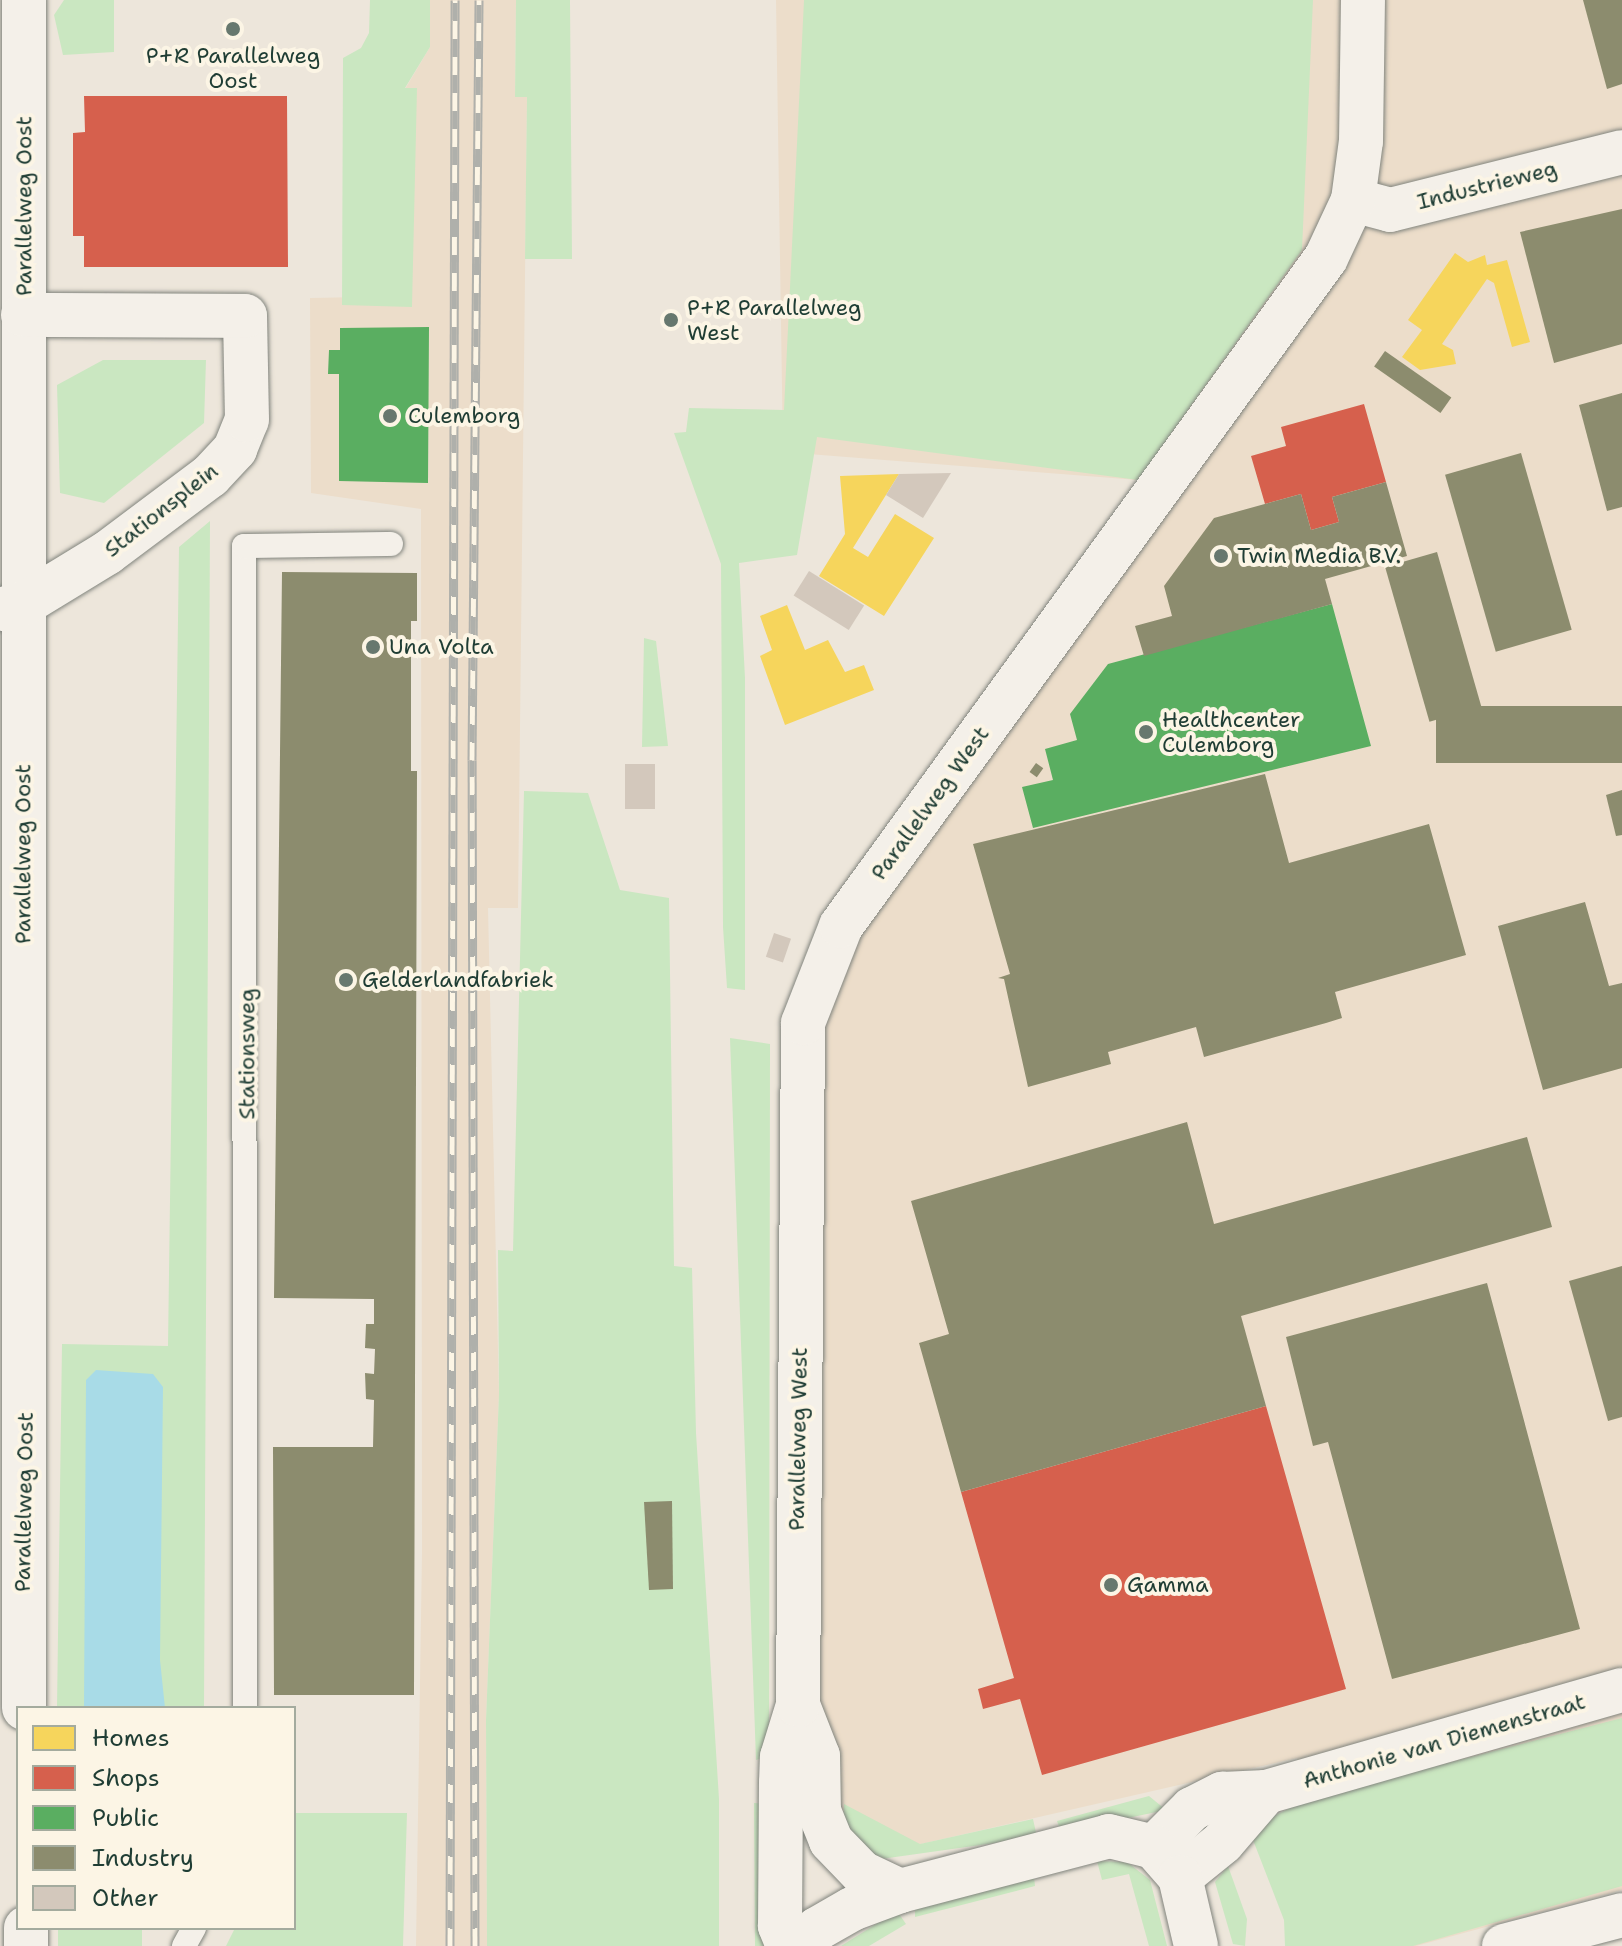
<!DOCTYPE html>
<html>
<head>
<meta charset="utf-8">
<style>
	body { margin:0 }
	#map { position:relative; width:1622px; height:1946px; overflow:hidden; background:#ede6db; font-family:"Shantell Sans",sans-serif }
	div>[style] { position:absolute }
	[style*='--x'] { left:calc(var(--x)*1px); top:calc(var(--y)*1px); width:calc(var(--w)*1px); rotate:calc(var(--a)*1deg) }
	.built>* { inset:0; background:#ecddca }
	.green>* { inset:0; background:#cae7c1; transform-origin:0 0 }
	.water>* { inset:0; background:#a8dbe7 }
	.homes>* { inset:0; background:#f6d55c }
	.shops>* { inset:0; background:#d6604d }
	.public>* { inset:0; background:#5aae61 }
	.industry>* { inset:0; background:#8c8c6e; transform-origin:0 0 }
	.building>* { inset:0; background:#d3c8bc; transform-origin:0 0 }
	.roads { filter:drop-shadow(0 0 2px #81847d) drop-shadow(0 0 2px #81847d) }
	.lane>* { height:24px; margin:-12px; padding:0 12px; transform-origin:12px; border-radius:12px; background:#f4f0e9 }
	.street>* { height:44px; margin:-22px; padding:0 22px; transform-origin:22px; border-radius:22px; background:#f4f0e9 }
	.secondary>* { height:44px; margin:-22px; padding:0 22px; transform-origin:22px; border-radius:22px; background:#f4f0e9 }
	.rail>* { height:9px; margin-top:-4.5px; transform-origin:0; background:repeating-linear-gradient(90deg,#fcf5e5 0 18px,#afb0ab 0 36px); box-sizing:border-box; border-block:2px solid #afb0ab }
	.dots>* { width:22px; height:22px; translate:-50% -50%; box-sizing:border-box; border:4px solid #fcf5e5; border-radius:50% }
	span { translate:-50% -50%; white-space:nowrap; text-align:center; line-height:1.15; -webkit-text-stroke:8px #fcf5e5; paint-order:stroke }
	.poi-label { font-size:22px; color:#1f3d34 }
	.left { translate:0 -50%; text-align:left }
	.street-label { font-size:22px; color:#1f3d34 }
	.legend { position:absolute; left:16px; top:1706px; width:280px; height:224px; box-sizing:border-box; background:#fcf5e5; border:2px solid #a4ab9e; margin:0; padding:10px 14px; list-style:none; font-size:24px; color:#1f3d34 }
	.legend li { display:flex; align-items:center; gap:16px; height:40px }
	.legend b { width:40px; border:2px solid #a4ab9e }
</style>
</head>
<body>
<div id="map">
	<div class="built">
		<div style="clip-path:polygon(430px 0,516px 0,515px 96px,527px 97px,518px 908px,488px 908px,499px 1394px,486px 1720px,487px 1946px,416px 1946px,422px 1552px,421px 509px,311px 493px,310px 298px,363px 297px,417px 89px,405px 89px,430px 47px)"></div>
		<div style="clip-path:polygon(776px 0,1622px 0,1622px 1890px,1416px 1946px,1354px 1946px,1297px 1758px,825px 1866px,794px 1004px,1138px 480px,783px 452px)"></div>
	</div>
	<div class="green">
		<div style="clip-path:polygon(64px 0,114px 0,114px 52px,63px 55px,54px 15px)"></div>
		<div style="clip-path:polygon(370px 0,430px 0,430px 47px,405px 88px,417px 88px,412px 307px,342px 305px,343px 58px,361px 48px,369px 33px)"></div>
		<div style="clip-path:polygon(516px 0,570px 0,572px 259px,525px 259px,527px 97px,515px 97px)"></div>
		<div style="clip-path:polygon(804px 0,1313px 0,1302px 250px,1138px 480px,817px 437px,797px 555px,739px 563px,745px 678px,745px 990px,727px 988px,723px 927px,721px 564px,674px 433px,686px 432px,689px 408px,784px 410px)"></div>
		<div style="clip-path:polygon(103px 360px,206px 360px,204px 423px,104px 503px,60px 493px,57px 385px)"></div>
		<div style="clip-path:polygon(210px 521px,204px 1708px,57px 1708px,62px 1344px,168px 1346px,179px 547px)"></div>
		<div style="clip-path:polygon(644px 638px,656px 641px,668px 746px,642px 747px)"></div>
		<div style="clip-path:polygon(524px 791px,588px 793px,620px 890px,669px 898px,674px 1266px,692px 1268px,696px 1433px,719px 1799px,719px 1946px,487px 1946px,486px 1720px,499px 1394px,498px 1250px,513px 1251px)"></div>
		<div style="clip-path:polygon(730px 1038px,770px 1044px,769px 1756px,756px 1760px)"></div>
		<div style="clip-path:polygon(1622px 1718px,1622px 1886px,1413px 1946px,1285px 1946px,1284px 1920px,1253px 1840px,1272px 1817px,1308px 1799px)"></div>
		<div style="clip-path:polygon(1149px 1796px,1166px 1810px,1061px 1832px,1057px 1821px)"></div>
		<div style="clip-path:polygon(754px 1803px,769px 1804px,765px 1946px,755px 1946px)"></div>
		<div style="clip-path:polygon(844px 1804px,920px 1844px,1033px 1819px,1037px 1837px,874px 1860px,843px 1825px)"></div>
		<div style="clip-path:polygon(294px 1813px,407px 1813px,403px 1946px,226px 1946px,235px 1928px,294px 1928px)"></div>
		<div style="clip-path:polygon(1097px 1861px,1127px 1862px,1150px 1880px,1167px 1946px,1149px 1946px,1129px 1874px,1102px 1880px)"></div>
		<div style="clip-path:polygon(1228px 1866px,1247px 1919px,1245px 1946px,1233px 1944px,1215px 1882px)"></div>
		<div style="clip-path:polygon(1033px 1868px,1035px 1886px,915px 1917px,915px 1905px)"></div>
		<div style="clip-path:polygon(897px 1911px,906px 1924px,869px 1946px,841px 1946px)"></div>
		<div style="left:58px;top:1928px;width:84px;height:18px"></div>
	</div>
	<div class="water">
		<div style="clip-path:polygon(96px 1370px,153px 1374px,163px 1387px,160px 1660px,165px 1708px,84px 1708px,86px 1380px)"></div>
	</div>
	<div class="homes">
		<div style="clip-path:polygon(1455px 253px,1468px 262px,1485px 255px,1487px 265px,1507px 260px,1530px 342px,1512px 347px,1494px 283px,1487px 279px,1442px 344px,1453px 350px,1456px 364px,1420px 370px,1402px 357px,1422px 330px,1408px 320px)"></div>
		<div style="clip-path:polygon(899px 474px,853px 548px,868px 557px,895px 514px,934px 538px,884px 616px,819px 576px,845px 534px,840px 476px)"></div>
		<div style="clip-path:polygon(787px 605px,805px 650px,828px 640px,845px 672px,864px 665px,874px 690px,785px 725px,760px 656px,772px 650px,760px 616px)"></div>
	</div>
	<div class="shops">
		<div style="clip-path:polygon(84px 96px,287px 96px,288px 267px,84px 267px,84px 236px,73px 236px,73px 133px,85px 132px)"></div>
		<div style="clip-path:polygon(1364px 404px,1386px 482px,1332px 497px,1339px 522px,1311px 530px,1301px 494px,1265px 504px,1251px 456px,1286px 446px,1281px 427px)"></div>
		<div style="clip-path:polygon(1266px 1406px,1346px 1689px,1042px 1775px,1020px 1699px,983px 1709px,978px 1689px,1014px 1678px,961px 1492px)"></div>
	</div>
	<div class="public">
		<div style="clip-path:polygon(429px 327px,428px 483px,339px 481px,339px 374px,328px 374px,329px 350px,340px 350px,340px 328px)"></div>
		<div style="clip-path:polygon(1332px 604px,1371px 746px,1033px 828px,1022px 787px,1053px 780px,1045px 749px,1077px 740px,1070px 714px,1108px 664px)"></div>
	</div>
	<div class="industry">
		<div style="clip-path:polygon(1583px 0,1622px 0,1622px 84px,1607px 89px)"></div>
		<div style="clip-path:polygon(1622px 209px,1622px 344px,1554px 363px,1520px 232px)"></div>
		<div style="left:1385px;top:351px;width:81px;height:19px;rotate:35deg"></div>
		<div style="clip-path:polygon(1622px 393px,1622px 507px,1607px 511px,1579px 405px)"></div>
		<div style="left:1521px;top:453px;width:184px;height:79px;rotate:74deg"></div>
		<div style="clip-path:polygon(1386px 482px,1407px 556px,1325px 579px,1332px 604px,1144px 656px,1135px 626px,1172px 616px,1164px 586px,1214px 518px,1301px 494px,1311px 530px,1339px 522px,1332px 497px)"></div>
		<div style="left:1437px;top:552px;width:161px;height:54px;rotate:74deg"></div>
		<div style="clip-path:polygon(282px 572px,417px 573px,417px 621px,411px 621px,411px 771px,417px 771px,414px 1695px,274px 1695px,273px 1447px,373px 1447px,374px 1400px,366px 1399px,365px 1373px,374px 1374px,375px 1349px,365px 1348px,366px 1324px,374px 1324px,374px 1299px,274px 1298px)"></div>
		<div style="left:1622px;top:706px;width:57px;height:186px;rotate:90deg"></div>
		<div style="left:1036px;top:763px;width:9px;height:11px;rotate:36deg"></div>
		<div style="clip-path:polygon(1265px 774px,1289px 863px,1429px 824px,1466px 955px,1335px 992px,1342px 1018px,1326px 1023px,1204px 1057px,1196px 1027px,1108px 1052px,1111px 1064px,1028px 1087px,1004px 979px,998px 978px,1010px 974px,973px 844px)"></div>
		<div style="clip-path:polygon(1622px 790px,1622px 835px,1616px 836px,1606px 795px)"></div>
		<div style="clip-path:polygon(1585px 902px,1609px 986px,1622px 983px,1622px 1068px,1543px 1090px,1498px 926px)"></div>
		<div style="clip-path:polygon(1187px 1122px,1214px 1224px,1527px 1137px,1552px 1227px,1241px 1316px,1266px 1406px,961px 1492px,919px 1343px,949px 1334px,911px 1201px)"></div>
		<div style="clip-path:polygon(1622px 1266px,1622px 1417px,1608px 1421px,1569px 1281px)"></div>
		<div style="clip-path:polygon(1487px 1283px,1580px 1629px,1392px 1679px,1328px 1442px,1313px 1446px,1286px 1337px)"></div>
		<div style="clip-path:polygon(672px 1501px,673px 1589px,649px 1590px,644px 1502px)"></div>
	</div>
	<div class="building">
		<div style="clip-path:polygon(951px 473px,923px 518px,886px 495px,899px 474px)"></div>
		<div style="left:809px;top:571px;width:65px;height:29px;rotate:32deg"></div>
		<div style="left:625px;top:764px;width:30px;height:45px"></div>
		<div style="left:774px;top:933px;width:18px;height:25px;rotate:19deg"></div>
	</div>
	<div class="roads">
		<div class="lane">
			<div style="--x:245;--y:1708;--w:1162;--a:-90.05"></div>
			<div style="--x:244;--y:546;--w:147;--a:-0.8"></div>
			<div style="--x:184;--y:1946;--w:21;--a:-61"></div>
		</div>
		<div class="street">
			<div style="--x:24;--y:0;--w:1708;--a:90"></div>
			<div style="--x:1353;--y:200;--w:38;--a:15"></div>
			<div style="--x:1390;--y:210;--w:239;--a:-14"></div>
			<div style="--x:3;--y:609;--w:23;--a:-15"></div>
			<div style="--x:25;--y:603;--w:96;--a:-31.4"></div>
			<div style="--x:107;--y:553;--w:129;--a:-36.8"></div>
			<div style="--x:210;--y:476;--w:37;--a:-47"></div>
			<div style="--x:235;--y:449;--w:31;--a:-68"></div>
			<div style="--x:247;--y:420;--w:104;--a:-91.1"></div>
			<div style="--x:245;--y:316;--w:222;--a:-179.7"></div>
			<div style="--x:1154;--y:1847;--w:54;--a:-45"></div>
			<div style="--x:1192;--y:1809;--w:34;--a:-27"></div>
			<div style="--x:1222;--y:1794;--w:44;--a:-2.6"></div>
			<div style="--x:1266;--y:1792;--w:370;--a:-16"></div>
			<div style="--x:1180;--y:1877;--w:55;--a:-39.1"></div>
			<div style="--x:1223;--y:1842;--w:66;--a:-49.3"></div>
			<div style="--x:26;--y:1928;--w:18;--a:90"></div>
		</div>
		<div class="secondary">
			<div style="--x:798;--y:1705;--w:55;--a:68.6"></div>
			<div style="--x:818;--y:1756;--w:55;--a:89"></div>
			<div style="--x:819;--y:1811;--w:32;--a:68"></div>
			<div style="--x:831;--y:1841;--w:45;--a:45.9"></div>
			<div style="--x:862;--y:1873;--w:42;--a:25.3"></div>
			<div style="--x:788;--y:1946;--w:22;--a:-112"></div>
			<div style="--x:780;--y:1926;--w:143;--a:-89.6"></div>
			<div style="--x:781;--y:1783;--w:26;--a:-88"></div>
			<div style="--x:782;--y:1757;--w:54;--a:-72.9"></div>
			<div style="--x:798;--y:1705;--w:682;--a:-89.58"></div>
			<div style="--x:803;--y:1023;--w:104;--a:-68.6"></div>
			<div style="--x:841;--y:926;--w:825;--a:-54.02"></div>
			<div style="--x:1326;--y:258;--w:64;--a:-65"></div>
			<div style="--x:1353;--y:200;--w:60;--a:-82.3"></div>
			<div style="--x:1361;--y:141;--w:141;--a:-89.2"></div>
			<div style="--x:801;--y:1946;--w:23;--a:-47"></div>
			<div style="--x:817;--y:1929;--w:40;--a:-29.7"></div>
			<div style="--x:852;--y:1909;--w:51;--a:-20.6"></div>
			<div style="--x:900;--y:1891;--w:216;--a:-14.7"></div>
			<div style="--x:1109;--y:1836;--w:46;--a:13.7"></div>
			<div style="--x:1154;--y:1847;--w:40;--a:49"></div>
			<div style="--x:1180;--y:1877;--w:71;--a:76.9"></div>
			<div style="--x:1504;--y:1946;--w:122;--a:-14.7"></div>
		</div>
	</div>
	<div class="rail">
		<div style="--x:450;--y:1946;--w:1946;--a:-89.85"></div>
		<div style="--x:475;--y:1946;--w:1186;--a:-90.14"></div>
		<div style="--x:472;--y:760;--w:760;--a:-89.47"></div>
	</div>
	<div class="dots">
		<div style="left:233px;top:29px;background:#67786e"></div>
		<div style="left:671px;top:320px;background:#67786e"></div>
		<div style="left:390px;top:416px;background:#67786e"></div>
		<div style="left:1221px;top:556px;background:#67786e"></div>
		<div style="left:373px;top:647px;background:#67786e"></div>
		<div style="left:1146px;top:732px;background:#67786e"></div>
		<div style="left:346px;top:980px;background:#67786e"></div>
		<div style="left:1111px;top:1585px;background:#67786e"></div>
	</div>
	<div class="poi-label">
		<span style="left:233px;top:68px">P+R Parallelweg<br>Oost</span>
		<span class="left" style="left:687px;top:320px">P+R Parallelweg<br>West</span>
		<span class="left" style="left:408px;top:416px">Culemborg</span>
		<span class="left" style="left:1237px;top:556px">Twin Media B.V.</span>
		<span class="left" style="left:389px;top:647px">Una Volta</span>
		<span class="left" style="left:1162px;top:732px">Healthcenter<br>Culemborg</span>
		<span class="left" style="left:362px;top:980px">Gelderlandfabriek</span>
		<span class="left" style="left:1127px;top:1585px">Gamma</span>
	</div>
	<div class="street-label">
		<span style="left:1487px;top:185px;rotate:-14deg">Industrieweg</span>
		<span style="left:24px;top:206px;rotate:-90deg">Parallelweg Oost</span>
		<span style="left:161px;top:510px;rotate:-38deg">Stationsplein</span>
		<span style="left:930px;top:803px;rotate:-54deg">Parallelweg West</span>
		<span style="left:23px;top:854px;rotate:-90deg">Parallelweg Oost</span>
		<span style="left:247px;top:1054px;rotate:-90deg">Stationsweg</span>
		<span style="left:798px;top:1439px;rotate:-89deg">Parallelweg West</span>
		<span style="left:24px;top:1502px;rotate:-89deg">Parallelweg Oost</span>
		<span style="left:1444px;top:1741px;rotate:-16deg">Anthonie van Diemenstraat</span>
	</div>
	<ul class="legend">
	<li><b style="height:22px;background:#f6d55c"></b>Homes</li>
	<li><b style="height:22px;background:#d6604d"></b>Shops</li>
	<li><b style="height:22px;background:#5aae61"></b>Public</li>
	<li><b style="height:22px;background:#8c8c6e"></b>Industry</li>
	<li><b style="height:22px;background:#d3c8bc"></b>Other</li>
	</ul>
</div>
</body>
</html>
